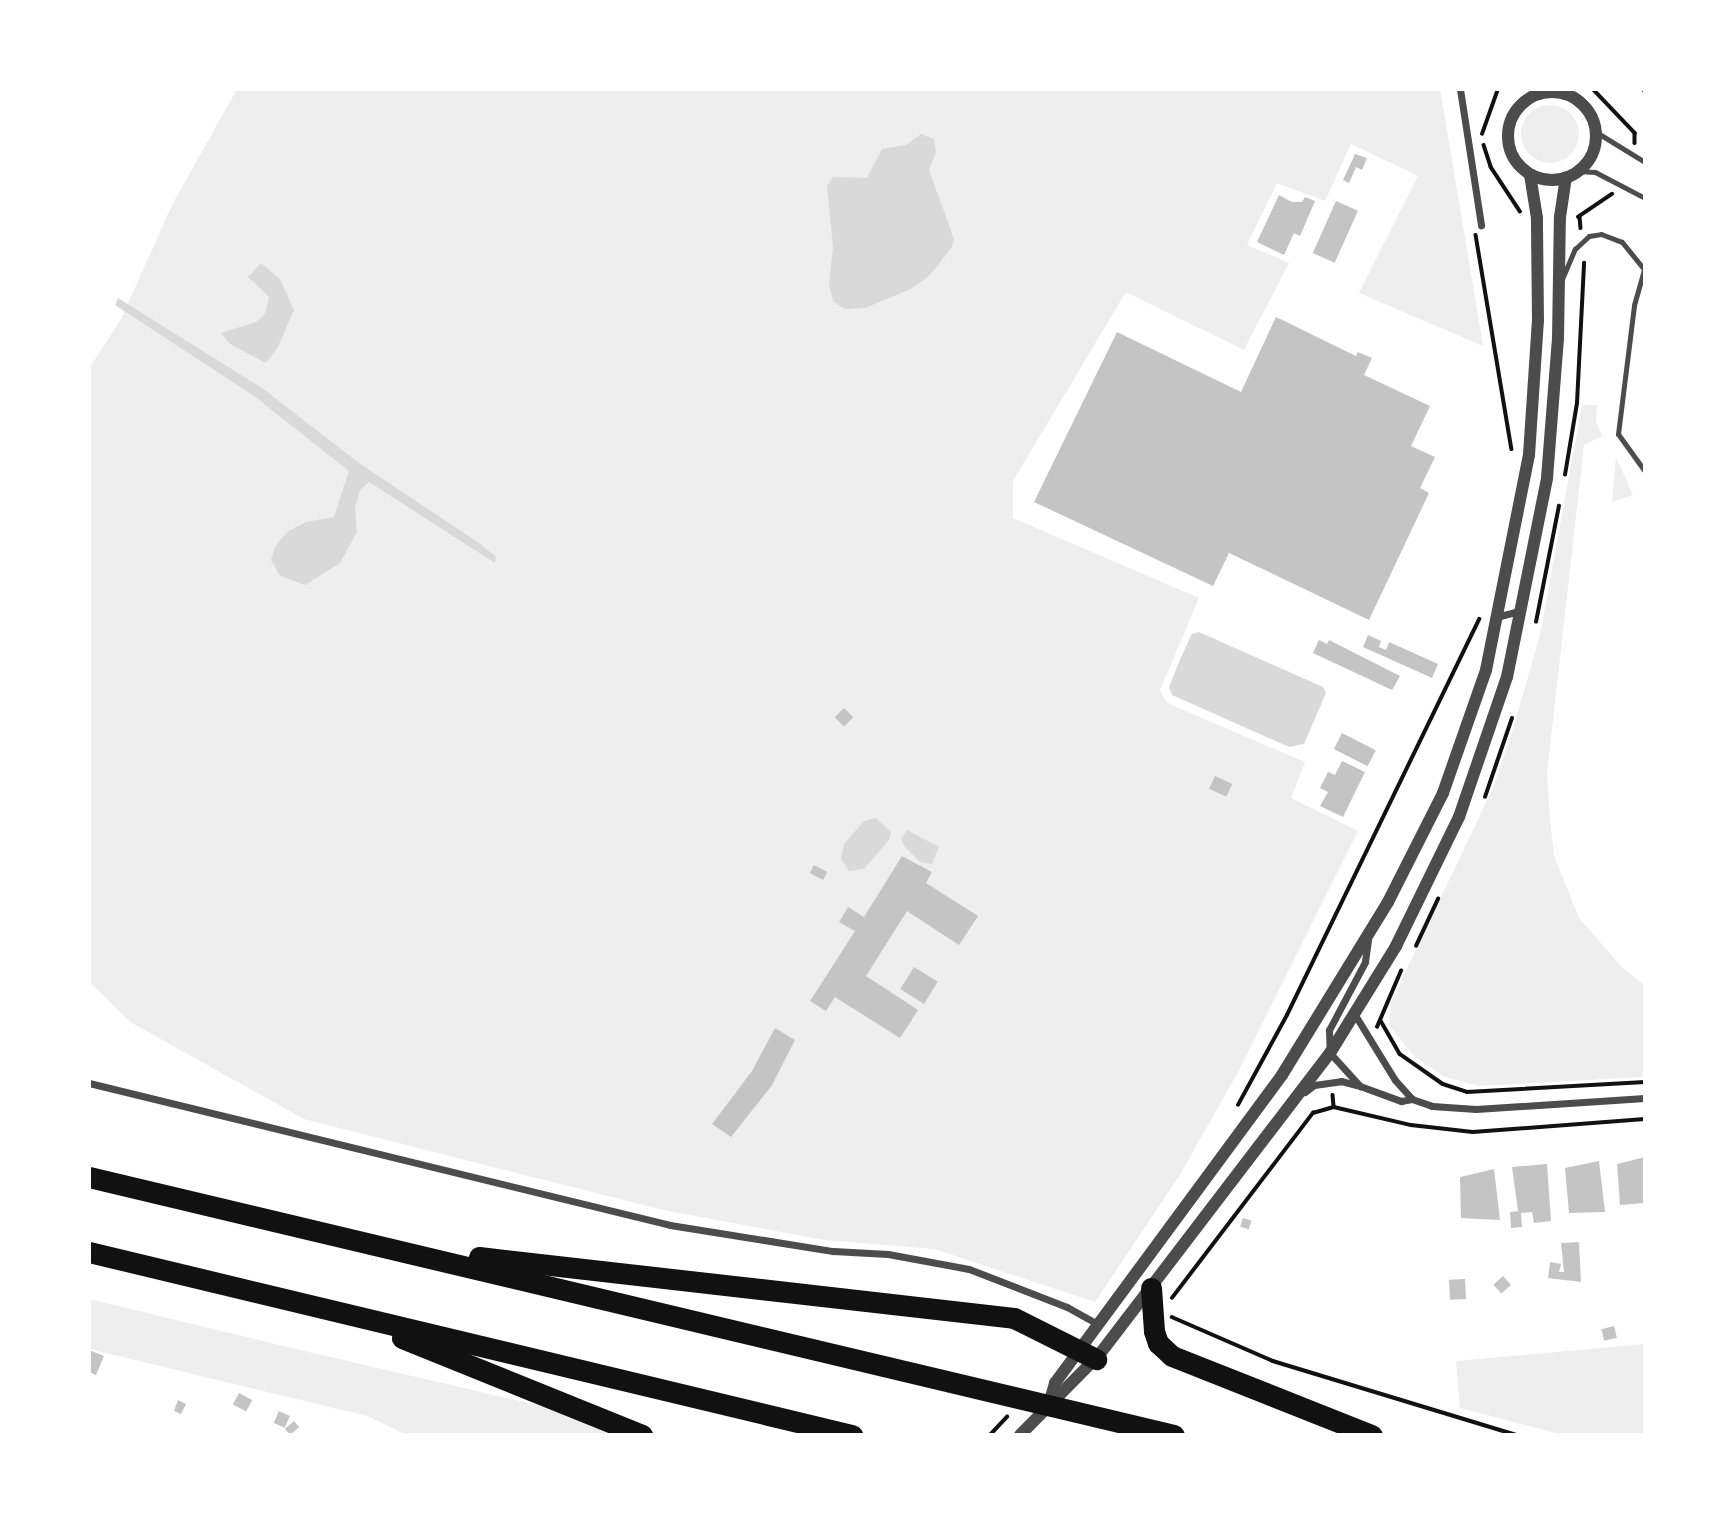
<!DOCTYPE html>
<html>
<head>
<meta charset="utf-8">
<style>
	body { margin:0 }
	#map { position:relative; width:1734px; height:1524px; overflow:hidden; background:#fff; font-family:"IBM Plex Serif",serif }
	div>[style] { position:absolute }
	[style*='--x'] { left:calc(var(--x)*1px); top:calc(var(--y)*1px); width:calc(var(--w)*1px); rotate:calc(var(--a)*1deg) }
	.green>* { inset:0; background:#eee }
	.round { border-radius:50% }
	.water>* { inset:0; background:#d9d9d9 }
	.building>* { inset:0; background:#c4c4c4; transform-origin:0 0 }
	.path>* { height:3.5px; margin:-1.75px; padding:0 1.75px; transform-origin:1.75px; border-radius:1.75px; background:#111 }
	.service>* { height:5px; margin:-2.5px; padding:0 2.5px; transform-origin:2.5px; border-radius:2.5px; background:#4c4c4c }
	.minor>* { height:7px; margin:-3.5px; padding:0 3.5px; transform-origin:3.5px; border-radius:3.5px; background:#4c4c4c }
	.tertiary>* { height:12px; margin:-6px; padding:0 6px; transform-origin:6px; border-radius:6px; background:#4c4c4c }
	.tertiary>.ring { margin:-6px; padding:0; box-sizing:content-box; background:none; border:12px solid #4c4c4c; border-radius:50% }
	.motorway>* { height:21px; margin:-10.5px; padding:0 10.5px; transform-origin:10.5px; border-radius:10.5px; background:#111 }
	span { translate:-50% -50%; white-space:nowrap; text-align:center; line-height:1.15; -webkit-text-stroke:5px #fff; paint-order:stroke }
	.frame { position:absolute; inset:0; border:91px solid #fff; pointer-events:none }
</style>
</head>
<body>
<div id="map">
	<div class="green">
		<div style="clip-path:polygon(237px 89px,1440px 89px,1483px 346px,1359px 293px,1418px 176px,1351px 144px,1325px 201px,1277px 183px,1247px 245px,1289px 263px,1244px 350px,1126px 292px,1013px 481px,1013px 518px,1199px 598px,1160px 690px,1167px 703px,1305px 762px,1291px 798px,1358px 831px,1238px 1072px,1181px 1173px,1095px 1302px,934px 1249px,824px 1240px,663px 1210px,304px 1119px,132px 1023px,89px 982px,89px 369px,121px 319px,172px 205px)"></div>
		<div class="round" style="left:1521px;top:105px;width:58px;height:58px"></div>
		<div style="clip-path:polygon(1582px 405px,1597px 405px,1596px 422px,1602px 436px,1584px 445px,1547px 773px,1550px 820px,1554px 856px,1579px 918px,1621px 966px,1645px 986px,1645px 1077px,1478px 1086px,1443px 1076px,1414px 1056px,1389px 1025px,1391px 1002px,1494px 786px,1513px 729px,1540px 635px)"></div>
		<div style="clip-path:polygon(1616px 457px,1633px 495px,1612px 502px)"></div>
		<div style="clip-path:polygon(89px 1299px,300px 1350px,666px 1435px,407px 1435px,367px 1416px,89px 1349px)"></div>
		<div style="clip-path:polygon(1645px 1344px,1645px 1435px,1563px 1435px,1460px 1408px,1456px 1361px)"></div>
	</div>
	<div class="water">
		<div style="clip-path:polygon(921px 134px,934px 139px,936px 152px,929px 170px,954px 239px,952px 247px,930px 275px,911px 289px,865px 308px,845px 309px,833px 301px,829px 284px,833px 247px,827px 186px,833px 177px,867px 178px,882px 149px,906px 145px)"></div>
		<div style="clip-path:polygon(261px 263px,280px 279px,294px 310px,278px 347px,266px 363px,230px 344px,221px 333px,256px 322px,265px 314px,269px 297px,248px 277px)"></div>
		<div style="clip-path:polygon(118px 298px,262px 388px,359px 463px,479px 543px,496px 557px,495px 563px,369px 482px,360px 490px,355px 508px,357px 532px,340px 563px,305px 585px,280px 576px,271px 560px,275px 547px,287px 532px,306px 522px,334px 517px,349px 471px,254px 396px,115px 305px)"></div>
		<div style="clip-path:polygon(1199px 632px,1323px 687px,1326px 693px,1304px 744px,1289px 747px,1172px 695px,1169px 687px,1181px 657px,1192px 634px)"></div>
		<div style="clip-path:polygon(876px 818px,891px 832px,889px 840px,864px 869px,849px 871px,841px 859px,844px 844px,864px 821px)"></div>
		<div style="clip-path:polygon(907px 830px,939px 847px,932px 864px,920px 862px,905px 847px,901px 839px)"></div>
	</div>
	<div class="building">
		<div style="clip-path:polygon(1355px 154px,1367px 158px,1362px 170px,1356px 167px,1349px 183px,1343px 180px)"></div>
		<div style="clip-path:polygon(1279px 195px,1292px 202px,1302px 202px,1305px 197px,1315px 201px,1300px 236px,1294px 233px,1284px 255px,1257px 242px)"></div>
		<div style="left:1336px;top:201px;width:24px;height:57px;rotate:24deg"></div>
		<div style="clip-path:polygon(1276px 317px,1356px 356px,1358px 352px,1372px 358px,1364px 375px,1430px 406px,1411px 446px,1435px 457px,1420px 488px,1429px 493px,1369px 620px,1229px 553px,1213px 586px,1034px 502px,1117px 332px,1241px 392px)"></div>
		<div style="clip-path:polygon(1368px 635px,1381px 641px,1379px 647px,1386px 650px,1389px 642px,1438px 664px,1432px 678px,1363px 647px)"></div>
		<div style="clip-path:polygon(1319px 640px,1327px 644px,1329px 640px,1400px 676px,1392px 690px,1313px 653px)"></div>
		<div style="left:844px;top:708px;width:13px;height:13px;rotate:45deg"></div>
		<div style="left:1342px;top:733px;width:38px;height:18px;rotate:27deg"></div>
		<div style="clip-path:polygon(1342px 761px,1365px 772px,1343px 817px,1320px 806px,1328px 792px,1320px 788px,1328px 772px,1335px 775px)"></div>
		<div style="left:1215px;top:776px;width:19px;height:14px;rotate:25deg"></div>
		<div style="clip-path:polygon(902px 856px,932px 872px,926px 883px,978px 916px,959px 945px,907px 911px,866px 976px,918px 1010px,900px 1038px,835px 997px,826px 1011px,810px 1001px,855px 931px,839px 922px,848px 907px,864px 917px)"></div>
		<div style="left:814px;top:865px;width:15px;height:9px;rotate:28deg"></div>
		<div style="left:914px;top:967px;width:28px;height:26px;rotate:32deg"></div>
		<div style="clip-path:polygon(775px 1028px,795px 1040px,772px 1085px,731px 1137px,712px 1124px,752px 1071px)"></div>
		<div style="clip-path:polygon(1645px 1157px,1645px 1203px,1620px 1205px,1617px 1164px)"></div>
		<div style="clip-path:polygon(1599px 1161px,1605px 1212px,1569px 1213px,1565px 1168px)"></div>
		<div style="clip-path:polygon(1547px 1164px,1551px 1221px,1534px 1223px,1532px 1212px,1521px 1213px,1522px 1227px,1511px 1228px,1510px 1212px,1518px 1211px,1512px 1167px)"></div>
		<div style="clip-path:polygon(1494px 1169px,1500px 1220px,1461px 1218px,1460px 1177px)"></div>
		<div style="left:1243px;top:1218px;width:9px;height:9px;rotate:18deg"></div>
		<div style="clip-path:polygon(1579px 1242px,1581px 1282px,1548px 1278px,1550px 1262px,1561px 1264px,1559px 1272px,1564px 1272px,1561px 1243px)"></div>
		<div style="left:1503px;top:1276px;width:12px;height:13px;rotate:48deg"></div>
		<div style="left:1465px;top:1279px;width:20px;height:16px;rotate:87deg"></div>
		<div style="left:1614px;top:1326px;width:12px;height:13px;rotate:76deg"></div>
		<div style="clip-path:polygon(89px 1350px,104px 1356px,96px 1375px,89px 1372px)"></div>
		<div style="left:239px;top:1393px;width:15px;height:13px;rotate:28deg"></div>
		<div style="clip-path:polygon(178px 1400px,186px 1404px,181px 1414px,174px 1411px)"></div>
		<div style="left:279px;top:1411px;width:12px;height:13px;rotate:24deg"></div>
		<div style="left:294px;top:1421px;width:8px;height:12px;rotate:50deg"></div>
	</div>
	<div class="path">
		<div style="--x:1593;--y:89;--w:61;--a:46.3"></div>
		<div style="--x:1635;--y:133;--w:10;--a:90"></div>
		<div style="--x:1482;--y:134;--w:48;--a:-70.4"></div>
		<div style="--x:1484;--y:145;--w:23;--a:72"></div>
		<div style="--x:1491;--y:167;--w:53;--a:56.6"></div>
		<div style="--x:1578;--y:217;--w:41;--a:-34.1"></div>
		<div style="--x:1580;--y:217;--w:11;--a:85"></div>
		<div style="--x:1476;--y:235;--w:217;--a:80.5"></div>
		<div style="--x:1565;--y:475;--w:73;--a:-80.5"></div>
		<div style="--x:1577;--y:403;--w:140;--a:-87.1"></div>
		<div style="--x:1536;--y:622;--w:118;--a:-78.8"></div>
		<div style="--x:1485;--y:797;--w:83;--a:-71.1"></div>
		<div style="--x:1416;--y:946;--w:52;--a:-64.9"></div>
		<div style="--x:1381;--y:1021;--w:38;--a:60"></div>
		<div style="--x:1400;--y:1054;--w:52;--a:34.9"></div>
		<div style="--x:1443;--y:1084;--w:25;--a:18"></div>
		<div style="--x:1467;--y:1092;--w:178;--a:-3.2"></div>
		<div style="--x:1377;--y:1027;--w:61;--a:-66.8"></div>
		<div style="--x:1333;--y:1095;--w:12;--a:85"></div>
		<div style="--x:1238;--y:1105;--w:102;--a:-61.4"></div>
		<div style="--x:1287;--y:1015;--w:440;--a:-64.1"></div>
		<div style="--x:1172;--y:1298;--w:233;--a:-52.7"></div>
		<div style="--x:1313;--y:1113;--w:22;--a:-16"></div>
		<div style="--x:1334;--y:1107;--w:79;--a:13.2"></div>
		<div style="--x:1411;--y:1125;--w:62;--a:6.4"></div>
		<div style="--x:1473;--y:1132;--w:172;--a:-4.3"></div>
		<div style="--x:1172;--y:1317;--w:110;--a:23.5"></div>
		<div style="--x:1273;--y:1361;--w:255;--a:16.9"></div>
		<div style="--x:990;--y:1435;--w:25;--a:-47"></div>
	</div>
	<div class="service">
		<div style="--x:1643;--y:89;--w:3;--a:45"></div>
		<div style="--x:1596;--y:132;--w:57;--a:31.5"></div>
		<div style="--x:1577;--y:171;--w:18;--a:3"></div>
		<div style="--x:1595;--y:172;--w:56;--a:27.5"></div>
		<div style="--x:1562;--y:279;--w:33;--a:-67"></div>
		<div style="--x:1575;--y:249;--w:19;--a:-43"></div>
		<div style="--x:1589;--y:236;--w:12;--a:-9"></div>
		<div style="--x:1601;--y:234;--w:22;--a:21"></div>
		<div style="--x:1622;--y:242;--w:35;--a:51"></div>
		<div style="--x:1644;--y:470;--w:44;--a:-125.8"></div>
		<div style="--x:1618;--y:434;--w:130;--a:-82.9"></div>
		<div style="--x:1634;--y:305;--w:41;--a:-74.2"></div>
	</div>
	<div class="minor">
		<div style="--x:1460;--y:89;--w:138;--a:81.2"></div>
		<div style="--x:1500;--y:616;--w:23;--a:-15"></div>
		<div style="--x:1368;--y:940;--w:22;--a:98"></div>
		<div style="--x:1365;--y:962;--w:77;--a:117.9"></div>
		<div style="--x:1329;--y:1030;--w:23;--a:88"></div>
		<div style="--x:1330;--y:1053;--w:45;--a:47.7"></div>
		<div style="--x:1360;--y:1086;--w:44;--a:20.1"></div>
		<div style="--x:1401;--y:1101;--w:11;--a:-10"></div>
		<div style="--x:1355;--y:1015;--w:76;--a:58.4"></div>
		<div style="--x:1395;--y:1080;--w:25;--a:48"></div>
		<div style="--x:1412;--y:1099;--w:21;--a:19"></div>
		<div style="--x:1432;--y:1106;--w:44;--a:3.9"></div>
		<div style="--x:1476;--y:1109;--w:169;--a:-3.7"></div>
		<div style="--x:89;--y:1083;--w:598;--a:13.73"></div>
		<div style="--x:670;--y:1225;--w:165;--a:9.1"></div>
		<div style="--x:833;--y:1251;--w:55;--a:3.1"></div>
		<div style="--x:888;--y:1254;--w:82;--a:10.5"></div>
		<div style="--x:969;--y:1269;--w:105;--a:21.2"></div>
		<div style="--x:1067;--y:1307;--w:37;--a:29"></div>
		<div style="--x:1305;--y:1092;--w:11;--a:-38"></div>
		<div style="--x:1314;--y:1085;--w:27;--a:-8"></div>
		<div style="--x:1341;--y:1081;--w:16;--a:15"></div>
	</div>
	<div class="tertiary">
		<div class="ring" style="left:1508px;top:92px;width:76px;height:76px"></div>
		<div style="--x:1049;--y:1404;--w:22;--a:-74"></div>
		<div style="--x:1055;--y:1383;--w:383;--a:-53.6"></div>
		<div style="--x:1282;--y:1075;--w:203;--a:-58.5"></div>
		<div style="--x:1388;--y:902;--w:122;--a:-63.2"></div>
		<div style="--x:1443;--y:793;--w:130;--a:-70.7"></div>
		<div style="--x:1486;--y:670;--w:219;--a:-78.7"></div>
		<div style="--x:1529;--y:455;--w:134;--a:-86.2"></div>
		<div style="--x:1538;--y:321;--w:103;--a:-90.6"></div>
		<div style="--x:1537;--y:218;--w:44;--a:-99.2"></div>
		<div style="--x:1020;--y:1435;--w:112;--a:-45.4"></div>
		<div style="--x:1099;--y:1355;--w:380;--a:-52.6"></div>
		<div style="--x:1330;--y:1053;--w:126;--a:-58.3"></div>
		<div style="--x:1396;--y:946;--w:144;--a:-64"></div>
		<div style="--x:1459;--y:817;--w:148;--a:-71.1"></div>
		<div style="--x:1507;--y:677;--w:203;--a:-78.6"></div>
		<div style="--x:1547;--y:478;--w:139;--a:-85.5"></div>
		<div style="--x:1558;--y:339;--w:122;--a:-89.1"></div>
		<div style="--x:1560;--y:217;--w:40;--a:-81.5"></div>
	</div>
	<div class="motorway">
		<div style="--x:89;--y:1177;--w:1115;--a:13.38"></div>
		<div style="--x:89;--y:1252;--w:785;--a:13.49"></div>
		<div style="--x:479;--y:1257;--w:538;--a:6.5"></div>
		<div style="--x:1014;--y:1318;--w:92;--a:26.6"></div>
		<div style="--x:1151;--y:1288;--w:43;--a:86"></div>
		<div style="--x:1154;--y:1331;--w:13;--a:72"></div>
		<div style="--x:1158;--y:1343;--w:19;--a:43"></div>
		<div style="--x:1172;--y:1356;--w:215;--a:21.6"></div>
		<div style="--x:402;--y:1338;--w:259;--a:22"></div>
	</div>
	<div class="frame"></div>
</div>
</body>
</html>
